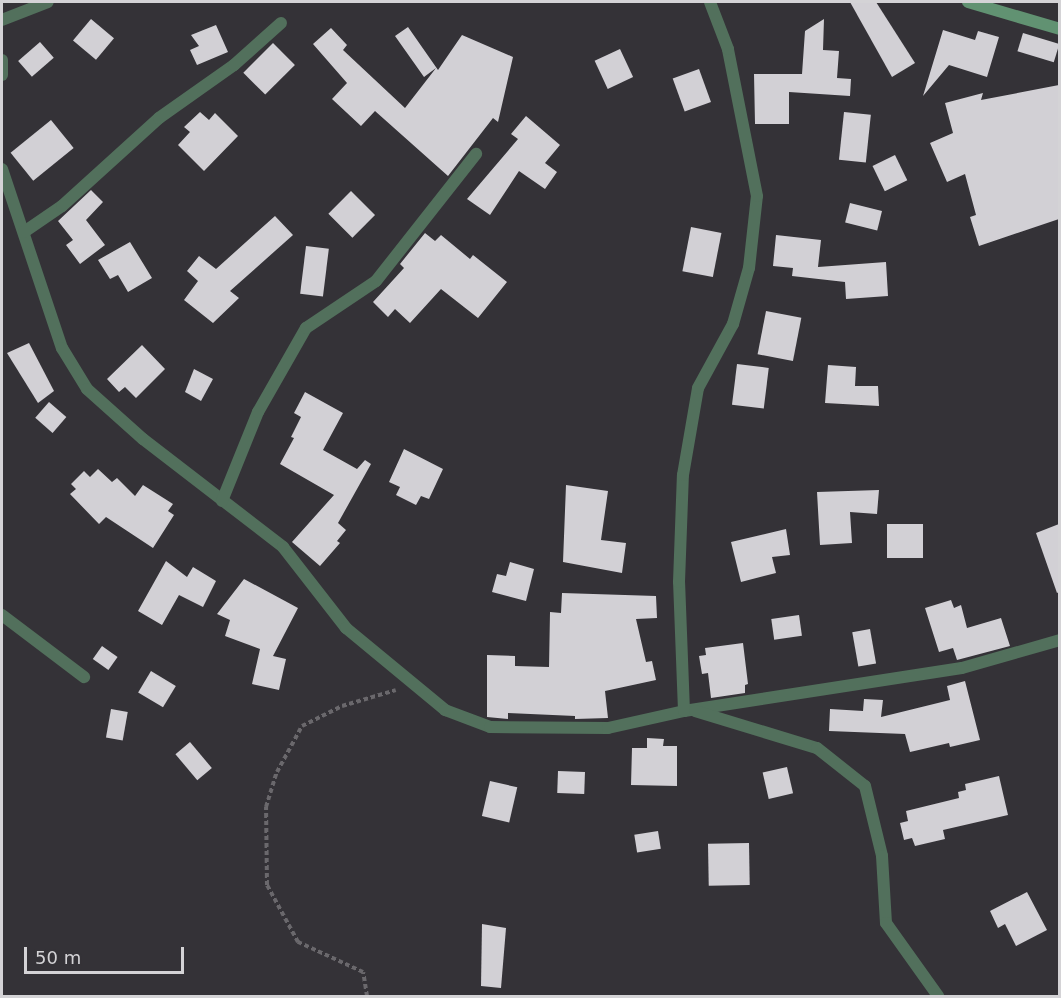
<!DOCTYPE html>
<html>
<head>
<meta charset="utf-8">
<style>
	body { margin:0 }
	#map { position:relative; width:1061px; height:998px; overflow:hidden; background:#343237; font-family:"DejaVu Sans",sans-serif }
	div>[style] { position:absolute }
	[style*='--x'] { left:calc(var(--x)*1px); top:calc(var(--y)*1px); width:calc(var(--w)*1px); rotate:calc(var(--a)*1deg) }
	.building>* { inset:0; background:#d2d0d5; transform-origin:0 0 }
	.path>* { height:4px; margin-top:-2px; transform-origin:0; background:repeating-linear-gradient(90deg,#6a686c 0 4.5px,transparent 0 7.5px) }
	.street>* { height:12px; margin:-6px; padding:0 6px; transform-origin:6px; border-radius:6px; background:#52705c }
	.secondary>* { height:12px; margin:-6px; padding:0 6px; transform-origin:6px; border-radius:6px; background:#619272 }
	span { translate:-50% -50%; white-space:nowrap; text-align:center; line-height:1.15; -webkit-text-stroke:6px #343237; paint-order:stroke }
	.frame { position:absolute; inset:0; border:3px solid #d4d3d6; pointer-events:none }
	.scale { position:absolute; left:24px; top:947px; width:160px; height:27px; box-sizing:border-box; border:3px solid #d4d3d6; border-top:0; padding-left:8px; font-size:18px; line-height:21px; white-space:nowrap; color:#d4d3d6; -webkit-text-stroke:4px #343237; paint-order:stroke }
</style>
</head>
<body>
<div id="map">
	<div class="building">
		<div style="clip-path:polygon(850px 2px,876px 2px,915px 63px,892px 77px)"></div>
		<div style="left:91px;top:19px;width:30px;height:28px;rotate:40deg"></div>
		<div style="clip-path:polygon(824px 19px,823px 50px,839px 51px,837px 78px,851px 79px,850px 96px,789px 92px,789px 124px,755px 124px,754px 74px,802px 74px,805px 31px)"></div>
		<div style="clip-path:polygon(216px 25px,228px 52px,197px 65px,190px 50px,199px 46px,191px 35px)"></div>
		<div style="clip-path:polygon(408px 27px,438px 70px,462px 35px,513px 57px,498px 122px,493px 118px,448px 176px,375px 111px,361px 126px,332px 99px,347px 83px,313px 44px,331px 28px,347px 45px,343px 50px,405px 108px,436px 68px,424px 77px,395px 36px)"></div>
		<div style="clip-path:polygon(943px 30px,975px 40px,978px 31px,999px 37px,987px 77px,949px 65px,923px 96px)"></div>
		<div style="left:1023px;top:33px;width:38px;height:19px;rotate:17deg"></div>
		<div style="left:40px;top:42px;width:21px;height:29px;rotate:49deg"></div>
		<div style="left:273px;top:43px;width:31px;height:42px;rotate:45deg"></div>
		<div style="left:620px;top:49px;width:31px;height:28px;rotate:65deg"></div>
		<div style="left:699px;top:69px;width:35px;height:28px;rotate:70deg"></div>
		<div style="clip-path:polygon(1059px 85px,1059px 219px,979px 246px,970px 217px,976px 215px,965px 174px,947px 182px,930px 143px,953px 133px,945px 103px,983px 93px,981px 100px)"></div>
		<div style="clip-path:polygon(200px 112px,209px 120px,215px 113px,238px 136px,204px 171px,178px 145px,190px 132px,184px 127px)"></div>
		<div style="left:844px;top:112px;width:27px;height:48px;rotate:6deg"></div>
		<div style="clip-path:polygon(526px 116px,560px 145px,545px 163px,557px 172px,545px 189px,519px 171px,490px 215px,467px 199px,518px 139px,511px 134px)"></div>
		<div style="left:51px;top:120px;width:36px;height:52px;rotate:51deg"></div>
		<div style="left:895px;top:155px;width:28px;height:25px;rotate:64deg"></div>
		<div style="clip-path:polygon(91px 190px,103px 202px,86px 220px,105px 245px,80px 264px,66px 245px,73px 240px,58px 221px)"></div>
		<div style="left:351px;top:191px;width:34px;height:32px;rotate:45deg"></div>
		<div style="left:850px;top:203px;width:33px;height:20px;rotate:14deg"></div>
		<div style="clip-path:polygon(275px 216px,293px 235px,230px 291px,239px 298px,213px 323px,184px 300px,198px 281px,187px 271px,199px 256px,216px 269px)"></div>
		<div style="left:691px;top:227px;width:31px;height:45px;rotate:11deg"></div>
		<div style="clip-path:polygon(425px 233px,435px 241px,441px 235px,470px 259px,473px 255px,507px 282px,478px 318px,441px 289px,410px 323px,395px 309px,388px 317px,373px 302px,404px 268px,400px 264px)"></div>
		<div style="clip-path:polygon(776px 235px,821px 240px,818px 267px,886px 262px,888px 296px,846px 299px,845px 282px,792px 276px,793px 268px,773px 266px)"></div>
		<div style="clip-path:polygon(130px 242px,152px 278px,128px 292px,118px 275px,110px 279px,98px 260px)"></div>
		<div style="left:306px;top:246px;width:23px;height:48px;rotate:7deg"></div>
		<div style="left:766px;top:311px;width:36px;height:44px;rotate:11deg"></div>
		<div style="clip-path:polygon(29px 343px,54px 391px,38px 403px,7px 353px)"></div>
		<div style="clip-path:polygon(142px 345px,165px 369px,136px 398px,125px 387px,119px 392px,107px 379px)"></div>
		<div style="left:737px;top:364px;width:32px;height:41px;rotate:7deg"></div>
		<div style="clip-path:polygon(828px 365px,856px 367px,855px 386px,878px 386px,879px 406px,825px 403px)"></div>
		<div style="clip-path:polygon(194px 369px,213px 379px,201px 401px,185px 392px)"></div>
		<div style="clip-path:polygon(305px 392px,343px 413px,323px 450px,357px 469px,365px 460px,371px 464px,338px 523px,346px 530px,337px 541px,340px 543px,320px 566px,292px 542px,334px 495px,280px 464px,294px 438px,291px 437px,301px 417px,294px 413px)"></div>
		<div style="left:49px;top:402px;width:23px;height:21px;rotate:41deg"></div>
		<div style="clip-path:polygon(404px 449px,443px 469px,429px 499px,421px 496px,416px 505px,396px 495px,400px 487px,389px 482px)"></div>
		<div style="clip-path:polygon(98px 469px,112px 482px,117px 478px,135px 496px,143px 485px,173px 504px,168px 511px,174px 515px,153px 548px,106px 517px,99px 524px,70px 494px,76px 489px,71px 484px,84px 471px,90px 477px)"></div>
		<div style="clip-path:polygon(566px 485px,608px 491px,601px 540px,626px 543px,622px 573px,563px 562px)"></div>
		<div style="clip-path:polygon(879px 490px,877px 514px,850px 512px,852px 543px,820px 545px,817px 492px)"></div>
		<div style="left:887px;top:524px;width:36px;height:34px"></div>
		<div style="clip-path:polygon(1059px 524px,1059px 592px,1057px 593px,1036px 533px)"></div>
		<div style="clip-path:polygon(786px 529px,790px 555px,772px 557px,776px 573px,741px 582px,731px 542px)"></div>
		<div style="clip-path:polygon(166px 561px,187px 577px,193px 567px,216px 581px,203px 607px,179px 595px,162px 625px,138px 611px)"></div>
		<div style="clip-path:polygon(510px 562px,534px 569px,526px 601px,492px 592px,497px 574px,506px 576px)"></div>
		<div style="clip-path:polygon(244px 579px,298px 608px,273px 656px,286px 659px,279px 690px,252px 684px,260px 649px,225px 636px,230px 620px,217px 614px)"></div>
		<div style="clip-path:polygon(562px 593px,656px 596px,657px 618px,636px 619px,646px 662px,652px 661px,656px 680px,605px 691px,608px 718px,575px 719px,575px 716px,508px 713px,508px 719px,487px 717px,487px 655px,515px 656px,515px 666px,549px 667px,550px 612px,561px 613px)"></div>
		<div style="clip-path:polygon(951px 600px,954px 608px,961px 605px,967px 628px,1001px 618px,1010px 646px,957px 660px,953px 648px,939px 652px,925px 608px)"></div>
		<div style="left:799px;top:615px;width:21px;height:28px;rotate:82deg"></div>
		<div style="left:870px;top:629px;width:35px;height:18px;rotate:80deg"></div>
		<div style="clip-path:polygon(743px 643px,748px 684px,745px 685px,745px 693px,711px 698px,708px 673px,702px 674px,699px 656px,706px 655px,705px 648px)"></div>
		<div style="left:102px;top:646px;width:19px;height:16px;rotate:35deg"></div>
		<div style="left:151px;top:671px;width:29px;height:25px;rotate:31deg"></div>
		<div style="clip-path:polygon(965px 681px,980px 740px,950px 747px,949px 743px,910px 752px,905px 734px,829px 731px,830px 709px,863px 711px,864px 699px,883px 700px,881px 717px,950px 700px,947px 686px)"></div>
		<div style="left:111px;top:709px;width:17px;height:29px;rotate:10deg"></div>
		<div style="clip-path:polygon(647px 738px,664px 739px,663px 746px,677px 746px,677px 786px,631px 785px,632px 748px,647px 748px)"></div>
		<div style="left:190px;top:742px;width:34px;height:19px;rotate:50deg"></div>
		<div style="left:787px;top:767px;width:27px;height:25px;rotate:77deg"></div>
		<div style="left:558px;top:771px;width:27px;height:22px;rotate:2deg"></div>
		<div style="clip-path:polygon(999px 776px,1008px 815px,943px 830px,945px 839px,915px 846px,912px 838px,904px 840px,900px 823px,908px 821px,906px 811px,959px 798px,958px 792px,966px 790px,965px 784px)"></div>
		<div style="left:490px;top:781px;width:28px;height:36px;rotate:13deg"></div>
		<div style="left:658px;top:831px;width:18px;height:24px;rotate:81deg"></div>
		<div style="left:749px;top:843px;width:42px;height:41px;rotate:89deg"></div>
		<div style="clip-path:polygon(1027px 892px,1047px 930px,1016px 946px,1005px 924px,998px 928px,990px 911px)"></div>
		<div style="clip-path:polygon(482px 924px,506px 928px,501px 988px,481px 986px)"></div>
	</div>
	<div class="path">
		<div style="--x:367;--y:996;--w:24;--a:-99"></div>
		<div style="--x:363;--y:972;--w:72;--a:-155.2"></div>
		<div style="--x:298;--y:942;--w:65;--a:-118.5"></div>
		<div style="--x:267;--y:885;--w:78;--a:-90.7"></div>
		<div style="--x:266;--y:807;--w:37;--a:-73"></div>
		<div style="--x:277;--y:772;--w:52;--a:-61.5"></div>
		<div style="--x:302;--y:726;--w:45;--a:-26.6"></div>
		<div style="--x:342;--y:706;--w:56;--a:-16.5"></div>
	</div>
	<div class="street">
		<div style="--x:2;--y:20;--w:49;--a:-21.4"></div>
		<div style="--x:2;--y:60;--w:15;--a:90"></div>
		<div style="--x:2;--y:169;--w:189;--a:71.5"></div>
		<div style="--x:62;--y:348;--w:48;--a:58.6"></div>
		<div style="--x:87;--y:389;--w:75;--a:41.8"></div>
		<div style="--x:143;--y:439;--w:177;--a:37.6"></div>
		<div style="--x:283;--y:547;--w:103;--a:52.1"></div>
		<div style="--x:346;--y:628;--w:129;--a:39.6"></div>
		<div style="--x:445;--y:710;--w:48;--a:20.7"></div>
		<div style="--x:490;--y:727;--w:118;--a:0.5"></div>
		<div style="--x:608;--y:728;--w:78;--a:-12.6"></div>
		<div style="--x:684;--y:711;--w:281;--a:-8.8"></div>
		<div style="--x:962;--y:668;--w:102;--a:-15.9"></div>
		<div style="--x:24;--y:232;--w:46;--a:-34.4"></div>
		<div style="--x:62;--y:206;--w:131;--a:-42.2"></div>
		<div style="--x:159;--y:118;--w:92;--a:-35.2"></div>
		<div style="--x:234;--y:65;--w:63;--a:-41.8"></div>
		<div style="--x:222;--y:501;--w:96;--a:-68"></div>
		<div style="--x:258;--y:412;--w:97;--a:-60.3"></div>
		<div style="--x:306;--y:328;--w:84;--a:-33.9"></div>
		<div style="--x:376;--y:281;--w:162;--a:-51.8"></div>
		<div style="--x:2;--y:615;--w:103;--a:37.1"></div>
		<div style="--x:684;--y:711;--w:129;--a:-92.2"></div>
		<div style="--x:679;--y:582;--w:107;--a:-87.9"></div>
		<div style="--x:683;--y:475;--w:88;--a:-80.2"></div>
		<div style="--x:698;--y:388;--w:73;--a:-61.3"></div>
		<div style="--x:733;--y:324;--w:58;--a:-74.1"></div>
		<div style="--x:749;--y:268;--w:72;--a:-83.7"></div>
		<div style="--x:757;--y:196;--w:150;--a:-101.2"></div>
		<div style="--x:728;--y:49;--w:50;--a:-111"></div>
		<div style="--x:695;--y:711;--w:127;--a:16.9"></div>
		<div style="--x:817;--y:748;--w:61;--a:38.4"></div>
		<div style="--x:865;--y:786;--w:72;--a:76.3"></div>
		<div style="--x:882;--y:856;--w:67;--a:86.6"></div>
		<div style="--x:886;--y:923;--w:90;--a:54.5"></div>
	</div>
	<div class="secondary">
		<div style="--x:968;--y:2;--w:96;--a:16.4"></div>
	</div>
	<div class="frame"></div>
	<div class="scale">50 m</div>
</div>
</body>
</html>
